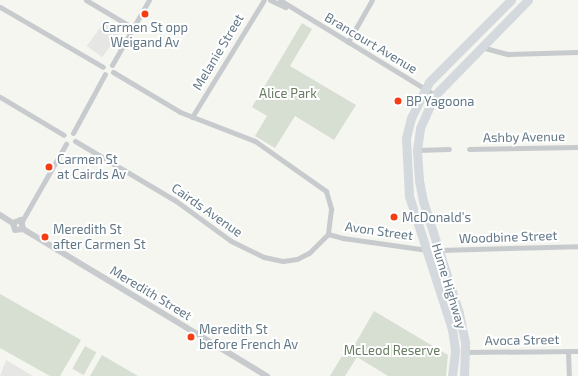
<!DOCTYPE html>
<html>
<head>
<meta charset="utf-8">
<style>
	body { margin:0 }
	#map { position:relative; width:578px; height:376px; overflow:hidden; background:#f6f6f1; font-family:"Exo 2",sans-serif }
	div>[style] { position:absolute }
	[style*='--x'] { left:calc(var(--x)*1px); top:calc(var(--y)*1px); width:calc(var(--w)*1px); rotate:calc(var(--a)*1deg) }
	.built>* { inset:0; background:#e6e7e5; transform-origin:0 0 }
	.green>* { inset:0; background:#d7ded2; transform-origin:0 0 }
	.minor>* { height:5px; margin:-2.5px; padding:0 2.5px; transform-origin:2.5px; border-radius:2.5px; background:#c8cbce }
	.tertiary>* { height:6px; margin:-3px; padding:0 3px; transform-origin:3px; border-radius:3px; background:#c8cbce }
	.trunk>* { height:9px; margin:-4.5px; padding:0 4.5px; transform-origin:4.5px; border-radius:4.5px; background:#d3d9dd }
	.dots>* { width:11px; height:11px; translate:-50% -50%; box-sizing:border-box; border:2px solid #fff; border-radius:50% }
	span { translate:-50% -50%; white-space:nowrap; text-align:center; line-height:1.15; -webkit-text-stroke:4px #fff; paint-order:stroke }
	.poi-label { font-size:13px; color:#627786 }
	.left { translate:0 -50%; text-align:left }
	.street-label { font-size:13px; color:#627786 }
	.park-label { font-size:13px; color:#687c61 }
</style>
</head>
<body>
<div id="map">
	<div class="built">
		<div style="left:105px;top:21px;width:19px;height:31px;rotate:36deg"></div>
		<div style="clip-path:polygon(6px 360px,33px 376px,0 376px)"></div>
	</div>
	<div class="green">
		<div style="clip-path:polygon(302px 23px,312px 29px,290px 66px,356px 105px,334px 140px,295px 116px,275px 148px,255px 136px,267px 116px,252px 107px)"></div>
		<div style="clip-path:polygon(0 294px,81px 340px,60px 376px,50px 376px,0 348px)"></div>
		<div style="clip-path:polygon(374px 311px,448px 355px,446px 376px,388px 376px,357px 357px,345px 376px,330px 376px,345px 351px,350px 353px)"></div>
		<div style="left:85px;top:346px;width:13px;height:26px;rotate:29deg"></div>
		<div style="clip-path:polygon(102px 355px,138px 376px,90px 376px)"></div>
	</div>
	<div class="minor">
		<div style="--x:86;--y:0;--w:55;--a:30.8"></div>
		<div style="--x:270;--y:0;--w:17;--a:25"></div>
		<div style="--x:280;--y:0;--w:182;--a:31.5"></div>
		<div style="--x:0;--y:7;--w:119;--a:30.2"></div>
		<div style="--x:348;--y:42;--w:48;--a:-60.3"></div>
		<div style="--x:481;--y:47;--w:28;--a:15"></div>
		<div style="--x:508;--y:54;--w:70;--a:-1.6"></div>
		<div style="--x:112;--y:65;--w:75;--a:-60.4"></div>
		<div style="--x:113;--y:72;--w:78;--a:30.8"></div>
		<div style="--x:180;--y:112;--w:80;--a:21.1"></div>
		<div style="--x:255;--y:141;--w:87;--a:35.2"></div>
		<div style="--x:326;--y:191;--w:19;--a:74"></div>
		<div style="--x:331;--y:209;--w:25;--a:97"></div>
		<div style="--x:0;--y:97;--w:74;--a:30.7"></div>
		<div style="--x:192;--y:117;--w:137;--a:-58.4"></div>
		<div style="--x:73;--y:133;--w:67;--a:-61.5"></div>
		<div style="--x:75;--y:141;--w:117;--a:30.7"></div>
		<div style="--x:176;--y:201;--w:68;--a:36"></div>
		<div style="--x:231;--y:241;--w:37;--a:26"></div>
		<div style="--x:264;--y:257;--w:19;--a:12"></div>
		<div style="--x:283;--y:261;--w:14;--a:-8"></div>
		<div style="--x:297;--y:259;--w:13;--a:-27"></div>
		<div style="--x:309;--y:253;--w:27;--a:-45"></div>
		<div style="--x:469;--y:149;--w:109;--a:-1.1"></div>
		<div style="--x:417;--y:150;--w:32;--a:-2"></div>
		<div style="--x:22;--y:221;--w:89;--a:-60.3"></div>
		<div style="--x:328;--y:234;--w:16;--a:15"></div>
		<div style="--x:343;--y:238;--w:85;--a:8.1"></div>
		<div style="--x:439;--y:250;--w:139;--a:-1.6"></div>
		<div style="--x:568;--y:351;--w:25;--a:88"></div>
		<div style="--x:466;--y:352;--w:112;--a:-0.5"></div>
	</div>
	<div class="tertiary">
		<div style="--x:0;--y:215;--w:15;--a:32"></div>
		<div style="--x:13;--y:223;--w:9;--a:-21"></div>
		<div style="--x:21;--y:220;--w:9;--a:77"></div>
		<div style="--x:13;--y:223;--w:7;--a:74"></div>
		<div style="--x:15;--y:230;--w:8;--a:-7"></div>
		<div style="--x:23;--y:229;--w:285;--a:31.1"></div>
	</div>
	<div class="trunk">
		<div style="--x:452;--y:376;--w:26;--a:-83"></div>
		<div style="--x:455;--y:350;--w:21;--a:-98"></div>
		<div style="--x:452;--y:329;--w:140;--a:-107.9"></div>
		<div style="--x:409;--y:196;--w:58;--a:-93"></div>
		<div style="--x:406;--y:138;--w:21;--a:-76"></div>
		<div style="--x:411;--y:118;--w:40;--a:-63.4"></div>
		<div style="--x:429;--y:82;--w:116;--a:-45"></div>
		<div style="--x:464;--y:376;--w:34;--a:-88"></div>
		<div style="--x:465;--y:342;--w:30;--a:-102"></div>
		<div style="--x:459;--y:313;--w:118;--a:-107.8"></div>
		<div style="--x:423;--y:201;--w:21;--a:-101"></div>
		<div style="--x:419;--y:180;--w:30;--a:-94"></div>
		<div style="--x:417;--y:150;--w:22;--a:-82"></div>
		<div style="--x:420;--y:128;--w:36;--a:-66"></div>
		<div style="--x:435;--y:95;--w:133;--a:-45.6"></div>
	</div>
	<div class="dots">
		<div style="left:145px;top:14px;background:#f43d13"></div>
		<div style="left:398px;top:101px;background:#f43d13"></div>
		<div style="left:49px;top:167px;background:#f43d13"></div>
		<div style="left:394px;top:217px;background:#f43d13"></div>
		<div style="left:45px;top:237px;background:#f43d13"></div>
		<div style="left:191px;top:337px;background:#f43d13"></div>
	</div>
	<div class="poi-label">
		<span style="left:145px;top:35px">Carmen St opp<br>Weigand Av</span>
		<span class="left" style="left:406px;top:101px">BP Yagoona</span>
		<span class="left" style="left:57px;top:167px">Carmen St<br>at Cairds Av</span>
		<span class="left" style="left:402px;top:217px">McDonald's</span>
		<span class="left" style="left:53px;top:237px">Meredith St<br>after Carmen St</span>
		<span class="left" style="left:199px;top:337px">Meredith St<br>before French Av</span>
	</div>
	<div class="street-label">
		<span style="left:371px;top:43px;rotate:31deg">Brancourt Avenue</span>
		<span style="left:218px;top:52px;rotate:-59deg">Melanie Street</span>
		<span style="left:524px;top:137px;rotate:-1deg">Ashby Avenue</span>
		<span style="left:207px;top:210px;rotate:35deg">Cairds Avenue</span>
		<span style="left:379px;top:231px;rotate:8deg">Avon Street</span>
		<span style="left:508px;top:237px;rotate:-2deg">Woodbine Street</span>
		<span style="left:449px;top:286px;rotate:73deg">Hume Highway</span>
		<span style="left:151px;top:293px;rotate:31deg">Meredith Street</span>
		<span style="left:522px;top:340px;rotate:-1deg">Avoca Street</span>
	</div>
	<div class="park-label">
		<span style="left:288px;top:93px">Alice Park</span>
		<span style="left:392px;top:350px">McLeod Reserve</span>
	</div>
</div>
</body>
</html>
